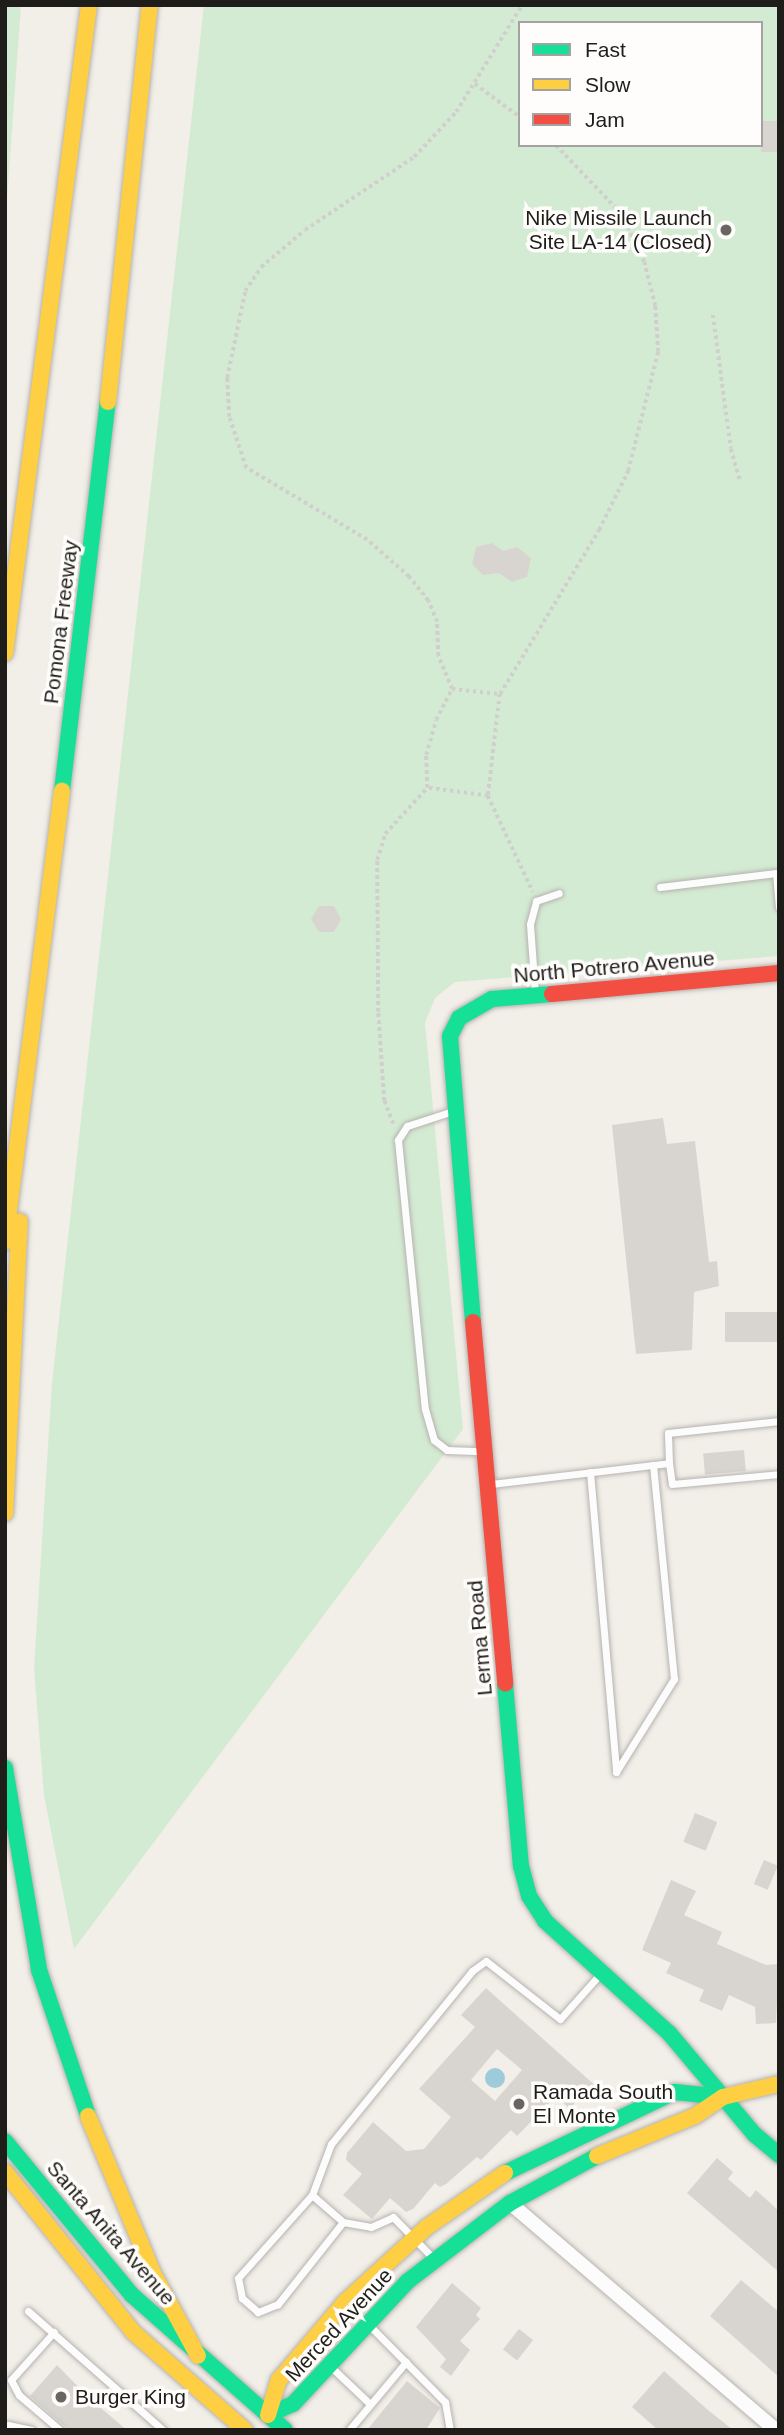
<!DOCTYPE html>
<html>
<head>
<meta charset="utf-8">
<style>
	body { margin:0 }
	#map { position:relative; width:784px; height:2435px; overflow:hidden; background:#f2eee8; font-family:Helvetica,sans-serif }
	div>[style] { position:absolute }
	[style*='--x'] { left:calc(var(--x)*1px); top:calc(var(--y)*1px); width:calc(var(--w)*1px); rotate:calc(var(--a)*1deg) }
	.green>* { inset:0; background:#d4ebd3 }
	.water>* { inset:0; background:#9dcbd9 }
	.round { border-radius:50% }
	.building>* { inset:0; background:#d8d5d0; transform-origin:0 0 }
	.path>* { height:3.5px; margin-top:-1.75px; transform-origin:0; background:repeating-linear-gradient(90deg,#d0cfcd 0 3.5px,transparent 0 7px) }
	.roads { filter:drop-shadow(0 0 2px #b6b3af) drop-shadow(0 0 2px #b6b3af) }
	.lane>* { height:7px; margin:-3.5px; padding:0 3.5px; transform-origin:3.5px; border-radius:3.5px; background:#fdfcfc }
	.street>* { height:14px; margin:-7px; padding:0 7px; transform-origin:7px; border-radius:7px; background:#fdfcfc }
	.fast>* { height:16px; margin:-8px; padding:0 8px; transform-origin:8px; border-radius:8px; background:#16e098 }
	.slow>* { height:16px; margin:-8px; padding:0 8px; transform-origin:8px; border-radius:8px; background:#ffcf43 }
	.jam>* { height:16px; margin:-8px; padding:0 8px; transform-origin:8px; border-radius:8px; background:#f24e42 }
	.dots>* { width:19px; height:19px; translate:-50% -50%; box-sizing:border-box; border:4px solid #fefdfb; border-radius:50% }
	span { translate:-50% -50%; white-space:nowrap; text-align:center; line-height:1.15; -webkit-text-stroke:7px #fefdfb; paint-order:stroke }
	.poi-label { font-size:21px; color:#1f1d1a }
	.right { translate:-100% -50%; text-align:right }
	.left { translate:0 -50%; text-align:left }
	.street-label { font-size:21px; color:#1f1d1a }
	.frame { position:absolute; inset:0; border:7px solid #1f1d1a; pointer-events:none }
	.legend { position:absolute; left:518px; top:21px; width:245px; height:126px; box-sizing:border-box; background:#fefdfb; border:2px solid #a5a3a1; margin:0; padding:9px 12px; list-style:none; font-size:21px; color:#1f1d1a }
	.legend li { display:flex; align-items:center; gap:14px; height:35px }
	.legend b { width:35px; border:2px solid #a5a3a1 }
</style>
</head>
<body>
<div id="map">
	<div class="green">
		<div style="clip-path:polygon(5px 5px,21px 5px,5px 227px)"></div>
		<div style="clip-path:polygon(evenodd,204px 5px,779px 5px,779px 956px,455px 982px,435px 998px,425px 1023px,463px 1429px,74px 1949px,44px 1795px,34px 1668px,52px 1383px,204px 5px,520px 23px,761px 23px,761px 145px,520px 145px,520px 23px)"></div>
	</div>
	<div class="water">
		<div class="round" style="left:485px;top:2068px;width:20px;height:20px"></div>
	</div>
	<div class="building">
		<div style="left:779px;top:121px;width:31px;height:18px;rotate:90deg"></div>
		<div style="clip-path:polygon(492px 543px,503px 551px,517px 547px,531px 558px,527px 577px,512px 582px,499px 573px,483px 575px,472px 564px,476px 547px)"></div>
		<div style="clip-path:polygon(319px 906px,334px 906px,341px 919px,334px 932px,319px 932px,311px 919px)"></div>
		<div style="clip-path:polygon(663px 1118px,667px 1144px,695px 1141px,709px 1262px,717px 1261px,719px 1286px,694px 1292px,692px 1350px,636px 1354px,612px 1125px)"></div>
		<div style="left:779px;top:1312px;width:30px;height:54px;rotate:90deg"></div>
		<div style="left:744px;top:1450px;width:21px;height:41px;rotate:85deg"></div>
		<div style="left:695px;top:1813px;width:24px;height:31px;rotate:22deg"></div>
		<div style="left:764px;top:1860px;width:15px;height:26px;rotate:23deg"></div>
		<div style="clip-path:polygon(671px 1880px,696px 1891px,684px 1915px,722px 1932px,717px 1944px,766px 1965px,779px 1964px,776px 2023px,756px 2024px,755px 2007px,729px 1995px,722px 2011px,699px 2001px,704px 1990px,666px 1973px,671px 1963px,642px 1950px)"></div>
		<div style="clip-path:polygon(evenodd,486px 1988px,598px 2088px,586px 2101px,580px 2096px,570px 2109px,556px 2096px,517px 2136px,511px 2130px,481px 2160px,477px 2157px,446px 2184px,440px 2187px,435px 2183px,413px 2209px,406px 2212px,390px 2198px,372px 2219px,343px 2195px,362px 2174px,346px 2160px,347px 2153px,373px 2122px,406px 2151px,424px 2149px,451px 2117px,419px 2089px,475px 2027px,461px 2015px,486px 1988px,497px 2049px,522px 2070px,495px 2101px,471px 2080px,497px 2049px)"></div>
		<div style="clip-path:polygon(717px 2158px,733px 2172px,728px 2179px,750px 2198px,756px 2190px,779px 2211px,779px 2272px,687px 2193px)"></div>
		<div style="clip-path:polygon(741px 2280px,779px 2312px,779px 2377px,710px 2316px)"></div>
		<div style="clip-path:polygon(452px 2283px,481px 2308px,476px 2315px,480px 2319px,460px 2341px,470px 2350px,451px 2376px,440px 2367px,446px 2359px,416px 2327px)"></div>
		<div style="left:519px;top:2329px;width:18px;height:26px;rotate:38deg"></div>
		<div style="clip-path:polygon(57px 2365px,90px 2399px,127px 2430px,69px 2430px,30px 2396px)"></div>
		<div style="clip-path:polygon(664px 2371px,708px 2410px,733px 2430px,658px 2430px,632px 2407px)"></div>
		<div style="clip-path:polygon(407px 2381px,440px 2408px,426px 2430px,367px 2430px)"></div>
	</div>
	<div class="path">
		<div style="--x:475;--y:84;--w:56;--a:36.3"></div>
		<div style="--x:713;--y:315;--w:135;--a:82.3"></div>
		<div style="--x:731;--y:449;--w:33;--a:74"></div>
		<div style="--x:452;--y:689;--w:36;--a:-113"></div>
		<div style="--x:438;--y:656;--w:34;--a:-92"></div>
		<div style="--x:437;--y:622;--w:23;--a:-113"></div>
		<div style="--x:428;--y:601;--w:31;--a:-128"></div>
		<div style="--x:409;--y:577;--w:56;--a:-138.6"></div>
		<div style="--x:367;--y:540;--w:141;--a:-149.2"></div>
		<div style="--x:246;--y:468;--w:54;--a:-108.4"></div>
		<div style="--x:229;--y:417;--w:39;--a:-93"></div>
		<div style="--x:227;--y:378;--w:89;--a:-78.3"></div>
		<div style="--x:245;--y:291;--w:29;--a:-56"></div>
		<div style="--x:261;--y:267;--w:57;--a:-40.1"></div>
		<div style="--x:305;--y:230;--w:131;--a:-33.8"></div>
		<div style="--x:414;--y:157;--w:62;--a:-47"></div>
		<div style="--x:456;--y:112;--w:126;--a:-58.3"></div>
		<div style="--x:452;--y:689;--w:48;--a:5.9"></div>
		<div style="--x:500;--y:694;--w:103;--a:96.7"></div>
		<div style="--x:488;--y:796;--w:62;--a:-172.5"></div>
		<div style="--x:427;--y:788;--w:33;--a:-92"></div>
		<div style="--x:426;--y:755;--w:36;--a:-74"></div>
		<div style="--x:436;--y:720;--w:35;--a:-63"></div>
		<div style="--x:500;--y:694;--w:192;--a:-58.9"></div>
		<div style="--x:599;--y:530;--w:66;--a:-63.8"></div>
		<div style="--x:628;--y:471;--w:123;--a:-75.9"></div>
		<div style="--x:658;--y:352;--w:46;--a:-93.7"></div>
		<div style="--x:655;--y:306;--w:45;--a:-104"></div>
		<div style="--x:644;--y:262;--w:53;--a:-115.6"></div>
		<div style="--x:621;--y:214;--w:95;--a:-133.7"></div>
		<div style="--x:488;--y:796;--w:106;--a:64.9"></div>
		<div style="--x:393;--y:1124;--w:25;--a:-111"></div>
		<div style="--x:384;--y:1101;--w:89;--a:-93.9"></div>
		<div style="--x:378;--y:1012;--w:152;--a:-90.4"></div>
		<div style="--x:377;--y:860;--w:27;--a:-73"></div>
		<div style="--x:385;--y:834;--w:62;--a:-47.6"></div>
	</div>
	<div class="roads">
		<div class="lane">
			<div style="--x:660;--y:887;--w:117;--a:-6.9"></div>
			<div style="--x:776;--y:873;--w:34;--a:85"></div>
			<div style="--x:535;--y:994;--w:70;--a:-94.1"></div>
			<div style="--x:530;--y:924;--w:24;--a:-75"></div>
			<div style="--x:536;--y:901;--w:24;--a:-19"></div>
			<div style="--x:453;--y:1111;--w:48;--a:161.9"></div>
			<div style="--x:407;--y:1126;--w:17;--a:123"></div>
			<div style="--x:398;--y:1140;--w:270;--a:84.3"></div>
			<div style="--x:425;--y:1409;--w:32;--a:74"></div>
			<div style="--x:434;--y:1440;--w:16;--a:38"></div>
			<div style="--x:447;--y:1450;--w:34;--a:2"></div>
			<div style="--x:669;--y:1463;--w:21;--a:82"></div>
			<div style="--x:672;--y:1484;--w:107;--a:-5.3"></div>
			<div style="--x:590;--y:1472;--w:301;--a:85"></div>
			<div style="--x:616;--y:1772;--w:110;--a:-58.1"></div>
			<div style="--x:674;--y:1679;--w:215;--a:-95.6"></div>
			<div style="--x:491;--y:1484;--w:179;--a:-6.7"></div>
			<div style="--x:669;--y:1463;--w:30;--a:-92"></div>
			<div style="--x:668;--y:1433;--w:112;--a:-6.2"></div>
			<div style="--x:312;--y:2195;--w:41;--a:41.1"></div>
			<div style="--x:343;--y:2222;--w:105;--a:128.4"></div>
			<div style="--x:278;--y:2304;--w:22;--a:158"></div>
			<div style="--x:258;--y:2312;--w:21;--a:-139"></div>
			<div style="--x:242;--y:2298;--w:20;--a:-101"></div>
			<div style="--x:238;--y:2278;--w:111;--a:-48.3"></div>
			<div style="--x:312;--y:2195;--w:54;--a:-69.6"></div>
			<div style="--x:331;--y:2144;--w:223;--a:-50.8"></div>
			<div style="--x:472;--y:1971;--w:17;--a:-36"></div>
			<div style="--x:486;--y:1961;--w:94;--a:38.1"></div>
			<div style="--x:560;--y:2019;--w:62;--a:-48.3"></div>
			<div style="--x:343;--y:2222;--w:28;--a:10"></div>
			<div style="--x:371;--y:2227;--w:24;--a:-24"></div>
			<div style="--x:393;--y:2217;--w:59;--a:45.7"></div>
			<div style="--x:28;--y:2311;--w:180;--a:41.4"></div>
			<div style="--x:370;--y:2326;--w:107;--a:45.4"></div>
			<div style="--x:445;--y:2402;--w:28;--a:80"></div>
			<div style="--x:54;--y:2332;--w:64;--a:131.9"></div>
			<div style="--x:11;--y:2380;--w:17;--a:62"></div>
			<div style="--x:19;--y:2395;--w:54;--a:40.5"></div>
			<div style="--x:330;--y:2366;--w:55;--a:43.5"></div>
			<div style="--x:8;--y:2425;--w:24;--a:12"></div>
			<div style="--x:349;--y:2430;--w:89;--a:-50"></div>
		</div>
		<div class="street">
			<div style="--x:510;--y:2203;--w:350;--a:40.5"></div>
		</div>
		<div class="fast">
			<div style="--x:62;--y:791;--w:392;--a:-83.3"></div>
			<div style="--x:473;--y:1322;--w:287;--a:-94.6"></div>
			<div style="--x:450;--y:1036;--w:20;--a:-63"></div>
			<div style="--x:459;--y:1018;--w:38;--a:-30"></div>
			<div style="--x:492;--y:999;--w:60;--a:-4.8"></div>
			<div style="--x:505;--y:1684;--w:183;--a:85"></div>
			<div style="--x:521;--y:1866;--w:31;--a:75"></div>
			<div style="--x:529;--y:1896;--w:30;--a:57"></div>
			<div style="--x:545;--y:1921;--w:167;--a:42.1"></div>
			<div style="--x:669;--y:2033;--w:132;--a:49.9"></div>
			<div style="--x:754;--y:2134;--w:33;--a:40"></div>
			<div style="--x:5;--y:1768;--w:205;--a:80.4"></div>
			<div style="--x:39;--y:1970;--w:154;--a:71.4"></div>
			<div style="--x:5;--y:2141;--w:200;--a:50.5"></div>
			<div style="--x:132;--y:2295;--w:204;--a:41.4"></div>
			<div style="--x:505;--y:2173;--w:188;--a:-25.5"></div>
			<div style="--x:675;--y:2092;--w:48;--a:5.9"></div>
			<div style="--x:268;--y:2415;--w:27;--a:-24"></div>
			<div style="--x:293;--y:2404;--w:168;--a:-46.9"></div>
			<div style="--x:408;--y:2281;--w:128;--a:-37.4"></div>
			<div style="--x:510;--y:2203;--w:99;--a:-28.4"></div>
		</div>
		<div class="slow">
			<div style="--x:108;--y:402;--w:399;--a:-84"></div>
			<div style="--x:5;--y:653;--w:653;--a:-82.61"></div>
			<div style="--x:5;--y:1242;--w:455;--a:-82.8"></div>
			<div style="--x:5;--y:1513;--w:292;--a:-87.1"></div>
			<div style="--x:88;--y:2116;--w:170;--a:67.5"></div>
			<div style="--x:153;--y:2273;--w:94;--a:61.5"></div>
			<div style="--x:597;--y:2156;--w:106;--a:-22.2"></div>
			<div style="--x:695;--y:2116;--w:34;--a:-34"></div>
			<div style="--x:723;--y:2097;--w:57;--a:-13.1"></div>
			<div style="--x:5;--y:2172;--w:205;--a:51.3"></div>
			<div style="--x:133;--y:2332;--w:149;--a:41.2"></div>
			<div style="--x:268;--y:2415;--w:37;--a:-73"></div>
			<div style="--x:279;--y:2380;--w:101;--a:-49.8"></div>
			<div style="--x:344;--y:2303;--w:113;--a:-42.5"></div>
			<div style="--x:427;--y:2227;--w:95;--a:-34.7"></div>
		</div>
		<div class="jam">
			<div style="--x:552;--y:994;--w:228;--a:-5.3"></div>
			<div style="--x:473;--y:1322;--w:363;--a:84.9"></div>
		</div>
	</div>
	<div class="dots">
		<div style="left:726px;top:230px;background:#696662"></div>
		<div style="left:519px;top:2104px;background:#696662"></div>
		<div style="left:61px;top:2397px;background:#696662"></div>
	</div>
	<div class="poi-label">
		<span class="right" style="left:712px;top:230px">Nike Missile Launch<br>Site LA-14 (Closed)</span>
		<span class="left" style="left:533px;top:2104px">Ramada South<br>El Monte</span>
		<span class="left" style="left:75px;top:2397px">Burger King</span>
	</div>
	<div class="street-label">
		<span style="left:61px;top:622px;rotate:-83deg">Pomona Freeway</span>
		<span style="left:614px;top:967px;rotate:-5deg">North Potrero Avenue</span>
		<span style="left:480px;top:1638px;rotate:-95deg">Lerma Road</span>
		<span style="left:111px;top:2233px;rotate:49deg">Santa Anita Avenue</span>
		<span style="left:339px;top:2325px;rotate:-47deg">Merced Avenue</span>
	</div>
	<div class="frame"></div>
	<ul class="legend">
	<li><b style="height:9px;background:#16e098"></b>Fast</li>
	<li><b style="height:9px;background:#ffcf43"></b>Slow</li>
	<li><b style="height:9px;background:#f24e42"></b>Jam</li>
	</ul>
</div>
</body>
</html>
